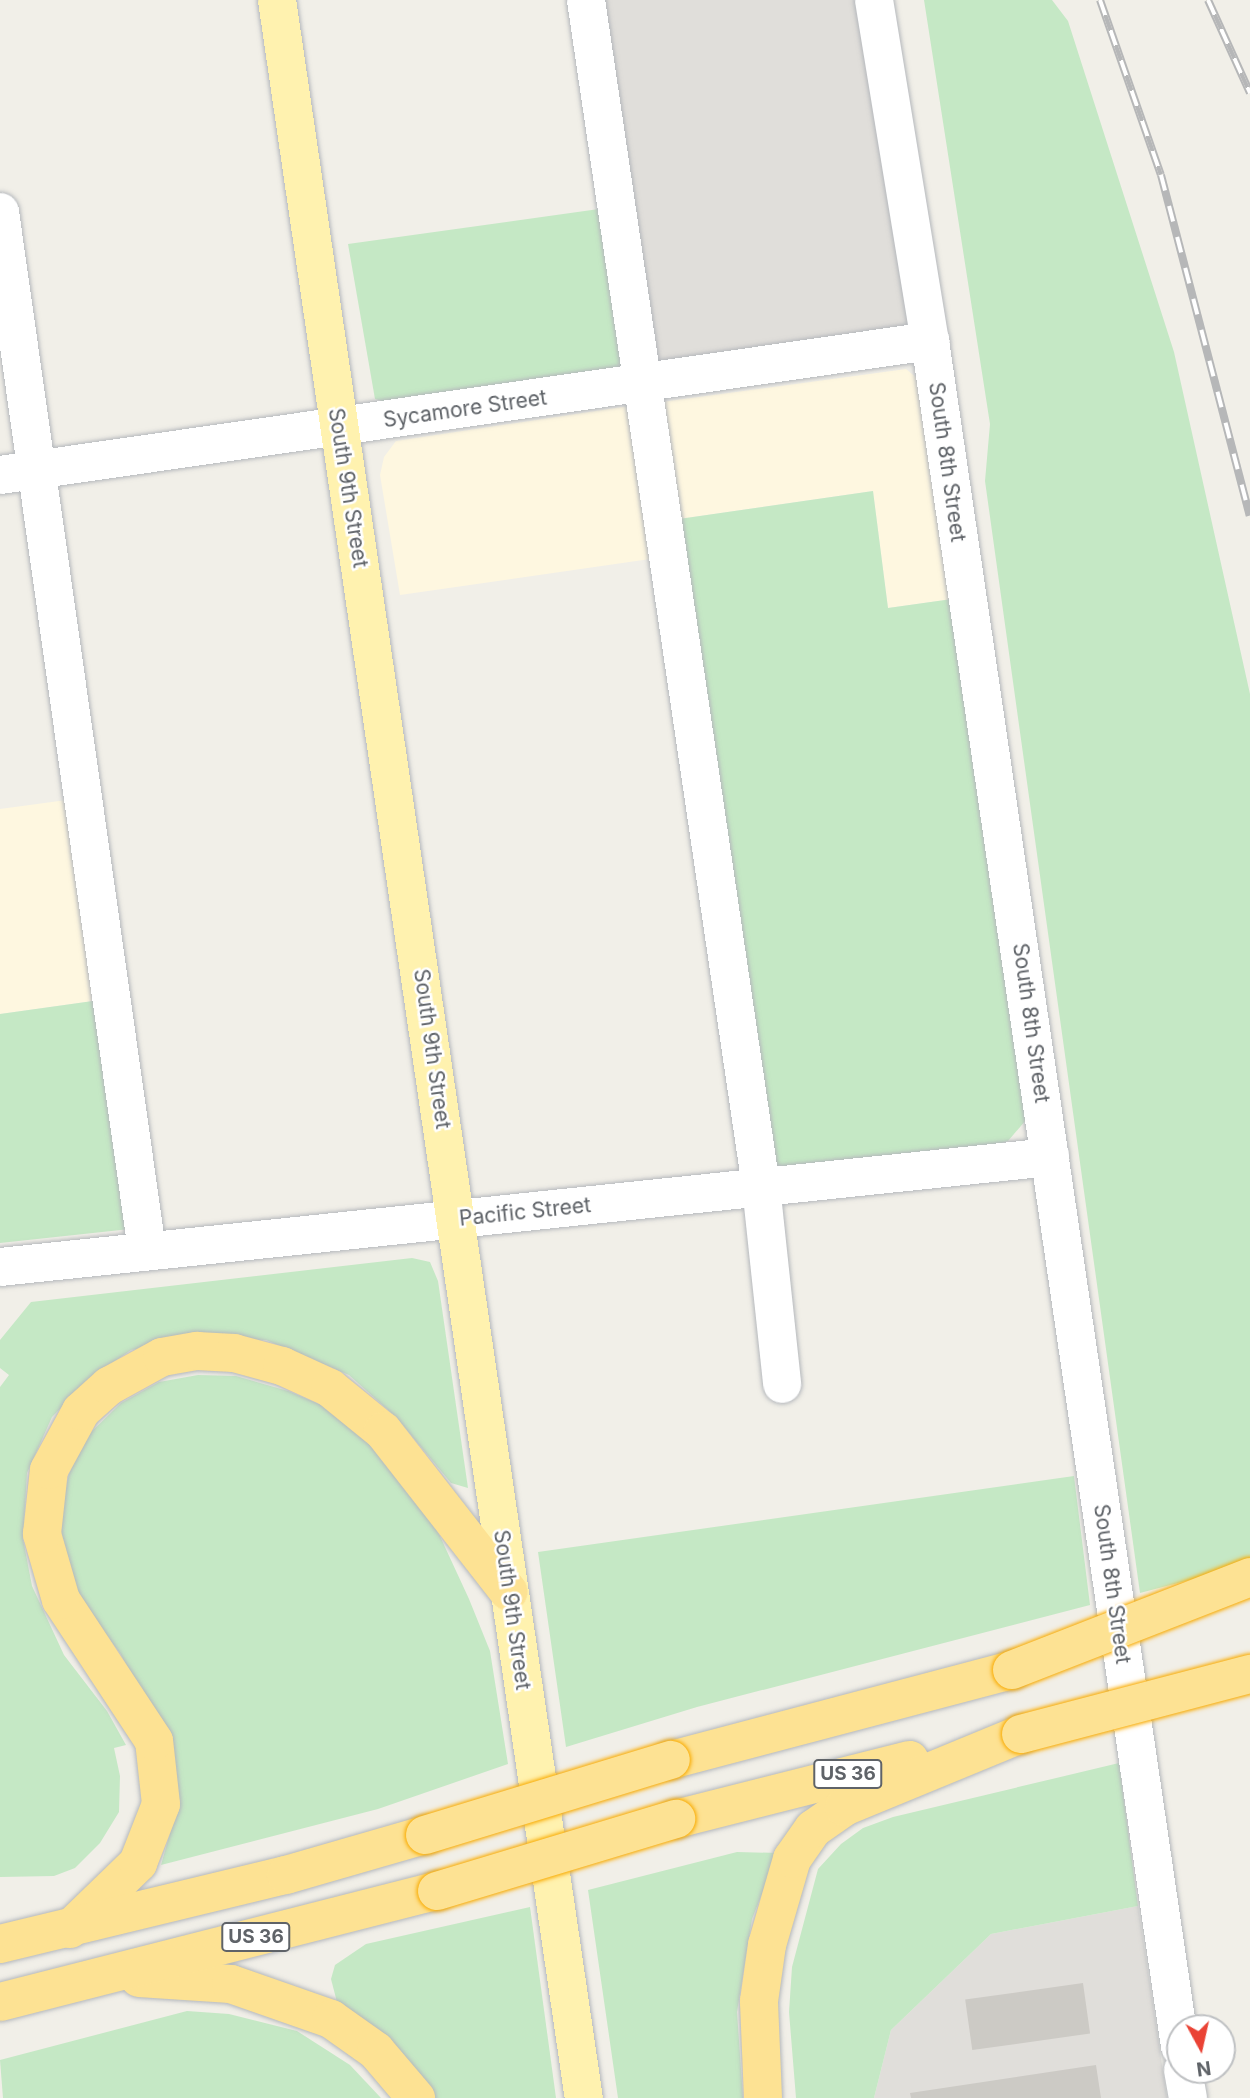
<!DOCTYPE html>
<html>
<head>
<meta charset="utf-8">
<style>
	body { margin:0 }
	#map { position:relative; width:1250px; height:2098px; overflow:hidden; background:#f1efe8; font-family:Inter,sans-serif }
	div>[style] { position:absolute }
	[style*='--x'] { left:calc(var(--x)*1px); top:calc(var(--y)*1px); width:calc(var(--w)*1px); rotate:calc(var(--a)*1deg) }
	.commercial>* { inset:0; background:#fef7e0 }
	.industrial>* { inset:0; background:#e0deda }
	.green>* { inset:0; background:#c5e8c5 }
	.building>* { inset:0; background:#cccac5; transform-origin:0 0 }
	.roads { filter:drop-shadow(0 0 2px #b5b8bc) drop-shadow(0 0 2px #b5b8bc) }
	.minor>* { height:38px; margin:-19px; padding:0 19px; transform-origin:19px; border-radius:19px; background:#fff }
	.major>* { height:38px; margin:-19px; padding:0 19px; transform-origin:19px; border-radius:19px; background:#fff2af }
	.highway>* { height:38px; margin:-19px; padding:0 19px; transform-origin:19px; border-radius:19px; background:#fde293 }
	.rail>* { height:8px; margin-top:-4px; transform-origin:0; background:repeating-linear-gradient(90deg,#fff 0 16px,#b6b7b8 0 32px); box-sizing:border-box; border-block:2px solid #b6b7b8 }
	.bridges { filter:drop-shadow(0 0 2px #f9ab00) drop-shadow(0 0 2px #f9ab00) }
	.highway-bridge>* { height:38px; margin:-19px; padding:0 19px; transform-origin:19px; border-radius:19px; background:#fde293 }
	span { translate:-50% -50%; white-space:nowrap; text-align:center; line-height:1.15; -webkit-text-stroke:5px #fff; paint-order:stroke }
	.shield-label span { padding:2px 5px; background:#fff; border:2px solid; border-radius:5px; -webkit-text-stroke-width:0 }
	.shield-label { font-size:19px; color:#5f6368; font-weight:700 }
	.street-label { font-size:21px; color:#5f6368 }
	.north { position:absolute; left:1166px; top:2014px; width:70px; height:70px; box-sizing:border-box; background:#fff; border:2px solid #bfc1c3; border-radius:50%; rotate:172deg; font-size:19px; font-weight:700; line-height:28px; text-align:center; color:#5f6368 }
	.north::after { content:''; display:block; margin:auto; width:24px; height:32px; background:#ea4335; clip-path:polygon(50% 0,100% 100%,50% 72%,0 100%) }
</style>
</head>
<body>
<div id="map">
	<div class="commercial">
		<div style="clip-path:polygon(906px 369px,918px 379px,952px 599px,888px 608px,873px 491px,679px 519px,661px 402px)"></div>
		<div style="clip-path:polygon(635px 405px,657px 558px,400px 595px,380px 475px,384px 457px,396px 441px)"></div>
		<div style="clip-path:polygon(74px 799px,100px 1000px,0 1014px,0 809px)"></div>
	</div>
	<div class="industrial">
		<div style="clip-path:polygon(598px 0,860px 0,913px 320px,904px 328px,654px 364px)"></div>
		<div style="clip-path:polygon(1138px 1906px,1167px 2098px,874px 2098px,891px 2030px,991px 1934px)"></div>
	</div>
	<div class="green">
		<div style="clip-path:polygon(924px 0,1052px 0,1068px 21px,1174px 352px,1250px 694px,1250px 1564px,1140px 1593px,985px 481px,990px 424px)"></div>
		<div style="clip-path:polygon(606px 208px,630px 368px,390px 403px,375px 399px,348px 244px)"></div>
		<div style="clip-path:polygon(873px 491px,888px 608px,952px 599px,1026px 1120px,1008px 1141px,982px 1149px,772px 1168px,679px 519px)"></div>
		<div style="clip-path:polygon(100px 1000px,130px 1229px,0 1243px,0 1014px)"></div>
		<div style="clip-path:polygon(412px 1258px,430px 1262px,438px 1281px,468px 1488px,451px 1483px,396px 1417px,349px 1375px,266px 1340px,192px 1338px,131px 1350px,89px 1379px,52px 1417px,27px 1473px,23px 1539px,32px 1586px,64px 1655px,107px 1711px,126px 1745px,114px 1748px,120px 1776px,119px 1812px,100px 1843px,75px 1868px,54px 1876px,0 1877px,0 1387px,9px 1375px,0 1368px,0 1340px,31px 1302px)"></div>
		<div style="clip-path:polygon(198px 1375px,236px 1376px,288px 1391px,326px 1407px,372px 1442px,432px 1519px,469px 1599px,490px 1651px,508px 1764px,378px 1809px,161px 1865px,175px 1816px,156px 1720px,120px 1653px,77px 1596px,58px 1522px,69px 1474px,84px 1439px,121px 1403px,159px 1382px)"></div>
		<div style="clip-path:polygon(1074px 1476px,1090px 1605px,697px 1707px,566px 1747px,538px 1552px)"></div>
		<div style="clip-path:polygon(1119px 1763px,1138px 1906px,991px 1934px,891px 2030px,874px 2098px,796px 2098px,789px 2012px,792px 1967px,818px 1869px,841px 1844px,863px 1828px,893px 1817px)"></div>
		<div style="clip-path:polygon(737px 1852px,778px 1853px,752px 1919px,737px 2012px,743px 2098px,618px 2098px,588px 1890px)"></div>
		<div style="clip-path:polygon(530px 1907px,556px 2098px,433px 2098px,338px 2006px,331px 1979px,335px 1965px,366px 1944px)"></div>
		<div style="clip-path:polygon(187px 2011px,229px 2014px,297px 2031px,350px 2065px,381px 2098px,3px 2098px,0 2060px)"></div>
	</div>
	<div class="building">
		<div style="left:1083px;top:1983px;width:51px;height:119px;rotate:82deg"></div>
		<div style="clip-path:polygon(1096px 2065px,1101px 2098px,911px 2098px,910px 2093px)"></div>
	</div>
	<div class="roads">
		<div class="minor">
			<div style="--x:586;--y:0;--w:1199;--a:81.61"></div>
			<div style="--x:761;--y:1186;--w:199;--a:83.9"></div>
			<div style="--x:874;--y:0;--w:346;--a:80.7"></div>
			<div style="--x:930;--y:341;--w:1724;--a:81.66"></div>
			<div style="--x:0;--y:212;--w:1048;--a:81.94"></div>
			<div style="--x:0;--y:475;--w:940;--a:-8.2"></div>
			<div style="--x:0;--y:1267;--w:1056;--a:-5.98"></div>
			<div style="--x:1183;--y:2070;--w:28;--a:80"></div>
		</div>
		<div class="major">
			<div style="--x:277;--y:0;--w:2120;--a:81.68"></div>
		</div>
		<div class="highway">
			<div style="--x:671;--y:1760;--w:353;--a:-14.8"></div>
			<div style="--x:676;--y:1819;--w:241;--a:-14.2"></div>
			<div style="--x:70;--y:1929;--w:95;--a:-44.1"></div>
			<div style="--x:138;--y:1863;--w:63;--a:-68.7"></div>
			<div style="--x:161;--y:1804;--w:63;--a:-96.3"></div>
			<div style="--x:154;--y:1741;--w:169;--a:-123.4"></div>
			<div style="--x:61;--y:1600;--w:69;--a:-106.1"></div>
			<div style="--x:42;--y:1534;--w:64;--a:-83.8"></div>
			<div style="--x:49;--y:1470;--w:67;--a:-61.5"></div>
			<div style="--x:81;--y:1411;--w:38;--a:-42"></div>
			<div style="--x:109;--y:1386;--w:60;--a:-28.7"></div>
			<div style="--x:162;--y:1357;--w:36;--a:-10"></div>
			<div style="--x:197;--y:1351;--w:37;--a:3"></div>
			<div style="--x:234;--y:1353;--w:50;--a:15.2"></div>
			<div style="--x:282;--y:1366;--w:53;--a:24.6"></div>
			<div style="--x:330;--y:1388;--w:68;--a:39.1"></div>
			<div style="--x:383;--y:1431;--w:204;--a:52"></div>
			<div style="--x:0;--y:1944;--w:294;--a:-13.6"></div>
			<div style="--x:286;--y:1875;--w:145;--a:-16.1"></div>
			<div style="--x:139;--y:1978;--w:92;--a:3.7"></div>
			<div style="--x:231;--y:1984;--w:106;--a:19.3"></div>
			<div style="--x:331;--y:2019;--w:55;--a:35.4"></div>
			<div style="--x:376;--y:2051;--w:62;--a:49.6"></div>
			<div style="--x:0;--y:2002;--w:451;--a:-14.3"></div>
			<div style="--x:763;--y:2098;--w:97;--a:-92.4"></div>
			<div style="--x:759;--y:2001;--w:57;--a:-81.9"></div>
			<div style="--x:767;--y:1945;--w:90;--a:-73.8"></div>
			<div style="--x:792;--y:1859;--w:37;--a:-55"></div>
			<div style="--x:813;--y:1829;--w:38;--a:-35"></div>
			<div style="--x:844;--y:1807;--w:191;--a:-22.4"></div>
		</div>
	</div>
	<div class="rail">
		<div style="--x:1100;--y:0;--w:185;--a:70.8"></div>
		<div style="--x:1161;--y:175;--w:352;--a:75.4"></div>
		<div style="--x:1208;--y:0;--w:102;--a:65.7"></div>
	</div>
	<div class="bridges">
		<div class="highway-bridge">
			<div style="--x:1012;--y:1670;--w:256;--a:-21.3"></div>
			<div style="--x:1021;--y:1734;--w:237;--a:-14.7"></div>
			<div style="--x:425;--y:1835;--w:257;--a:-17"></div>
			<div style="--x:437;--y:1891;--w:250;--a:-16.8"></div>
		</div>
	</div>
	<div class="shield-label">
		<span style="left:848px;top:1774px">US 36</span>
		<span style="left:256px;top:1937px">US 36</span>
	</div>
	<div class="street-label">
		<span style="left:465px;top:409px;rotate:-8deg">Sycamore Street</span>
		<span style="left:947px;top:462px;rotate:82deg">South 8th Street</span>
		<span style="left:348px;top:488px;rotate:81deg">South 9th Street</span>
		<span style="left:1031px;top:1023px;rotate:82deg">South 8th Street</span>
		<span style="left:432px;top:1049px;rotate:82deg">South 9th Street</span>
		<span style="left:525px;top:1212px;rotate:-6deg">Pacific Street</span>
		<span style="left:1112px;top:1584px;rotate:82deg">South 8th Street</span>
		<span style="left:512px;top:1610px;rotate:82deg">South 9th Street</span>
	</div>
	<div class="north">N</div>
</div>
</body>
</html>
